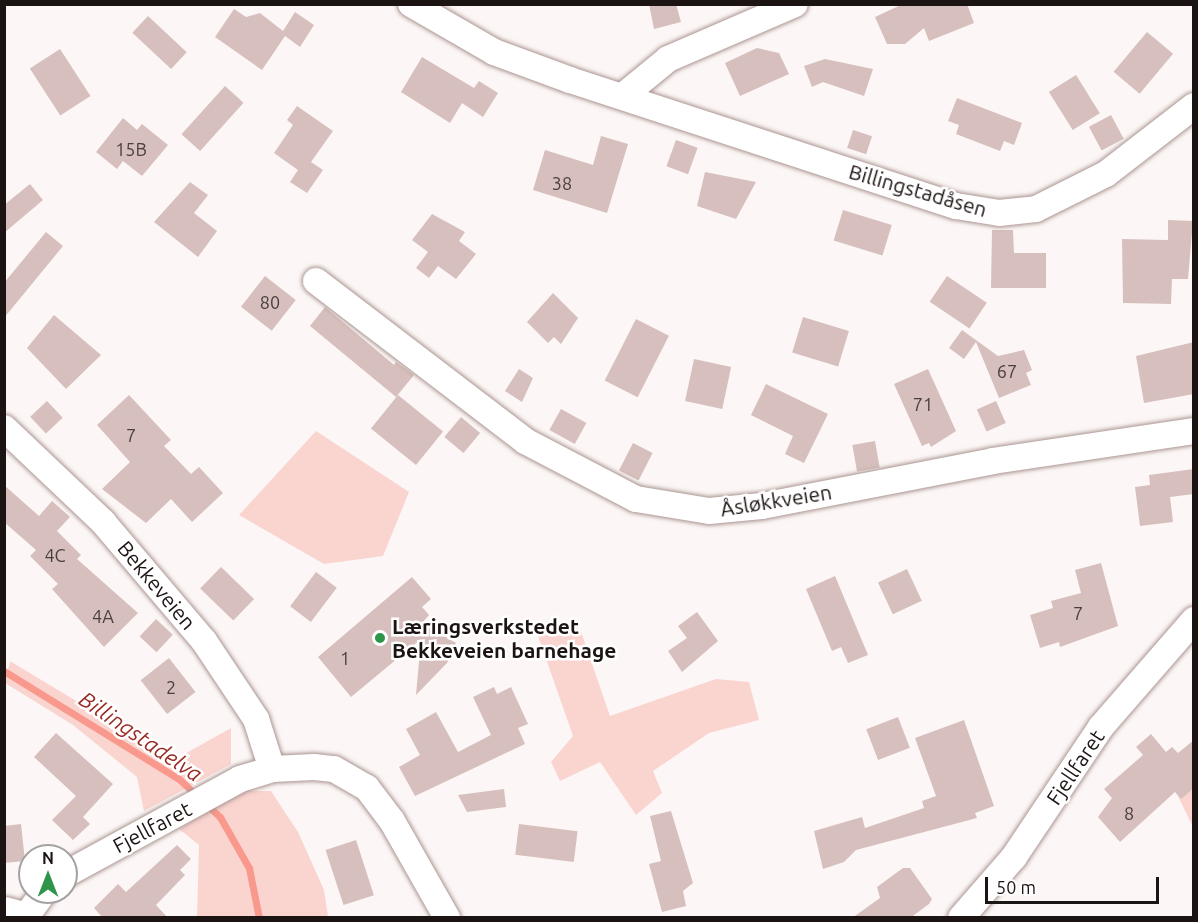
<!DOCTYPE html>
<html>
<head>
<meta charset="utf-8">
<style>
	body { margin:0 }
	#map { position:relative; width:1198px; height:922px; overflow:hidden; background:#fcf7f6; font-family:Ubuntu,sans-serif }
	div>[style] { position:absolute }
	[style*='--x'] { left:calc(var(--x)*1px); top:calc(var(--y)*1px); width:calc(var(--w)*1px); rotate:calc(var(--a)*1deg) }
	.green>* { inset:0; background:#fad4cf }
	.stream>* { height:7px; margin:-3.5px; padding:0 3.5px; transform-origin:3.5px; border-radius:3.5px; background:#f9988c }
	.building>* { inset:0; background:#d6bfbc; transform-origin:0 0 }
	.roads { filter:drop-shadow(0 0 2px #ab9592) drop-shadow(0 0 2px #ab9592) }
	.street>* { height:26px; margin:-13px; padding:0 13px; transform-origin:13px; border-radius:13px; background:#fff }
	.secondary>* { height:33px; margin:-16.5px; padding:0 16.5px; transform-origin:16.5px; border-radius:16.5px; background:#fff }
	.dots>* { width:16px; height:16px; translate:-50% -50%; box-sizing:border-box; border:3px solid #fff; border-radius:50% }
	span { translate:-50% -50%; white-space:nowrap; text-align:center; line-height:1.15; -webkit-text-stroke:5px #fff; paint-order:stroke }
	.number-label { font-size:18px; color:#4a3f3d }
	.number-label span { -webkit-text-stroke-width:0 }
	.street-label { font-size:21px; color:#1c1413 }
	.poi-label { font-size:21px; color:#1c1413; font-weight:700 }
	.left { translate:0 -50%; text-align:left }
	.water-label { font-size:22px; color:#9a2a24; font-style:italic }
	.frame { position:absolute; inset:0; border:6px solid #1c1413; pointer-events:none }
	.north { position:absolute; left:18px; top:844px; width:60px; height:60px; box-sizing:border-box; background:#fff; border:2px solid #a4a1a1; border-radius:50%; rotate:0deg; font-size:16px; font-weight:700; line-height:24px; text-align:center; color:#1c1413 }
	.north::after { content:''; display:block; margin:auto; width:21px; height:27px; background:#2e944a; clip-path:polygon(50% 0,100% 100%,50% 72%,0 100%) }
	.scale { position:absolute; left:985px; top:877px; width:174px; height:27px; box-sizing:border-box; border:3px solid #1c1413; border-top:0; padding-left:8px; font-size:18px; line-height:21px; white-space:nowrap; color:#1c1413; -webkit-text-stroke:4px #fff; paint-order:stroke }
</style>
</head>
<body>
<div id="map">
	<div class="green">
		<div style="clip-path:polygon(316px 431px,409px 492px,383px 556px,324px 564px,239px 515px)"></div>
		<div style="clip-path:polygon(578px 623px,610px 716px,716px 679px,749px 682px,759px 720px,709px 733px,653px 771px,662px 793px,636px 815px,600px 762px,560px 781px,551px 762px,573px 736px,538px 636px)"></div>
		<div style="clip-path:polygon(10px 661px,174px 760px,231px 728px,231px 764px,144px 811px,137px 777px,73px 725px,5px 683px)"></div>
		<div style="clip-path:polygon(1193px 773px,1193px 827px,1173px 786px)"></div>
		<div style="clip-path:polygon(242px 791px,271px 791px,298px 832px,324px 890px,328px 917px,197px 917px,199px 845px,179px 829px)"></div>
	</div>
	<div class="stream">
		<div style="--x:4;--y:671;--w:206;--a:31.7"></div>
		<div style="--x:179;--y:779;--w:26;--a:43"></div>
		<div style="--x:206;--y:804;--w:19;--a:43"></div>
		<div style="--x:220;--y:817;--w:59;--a:60.4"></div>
		<div style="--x:249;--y:868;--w:51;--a:78.7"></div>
	</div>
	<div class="building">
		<div style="clip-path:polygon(649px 4px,676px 4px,681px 22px,654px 29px)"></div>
		<div style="clip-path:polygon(903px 4px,967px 4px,974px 23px,929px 41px,924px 28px,905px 44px,887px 44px,875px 17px)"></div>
		<div style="clip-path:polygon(234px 9px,246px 17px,260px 13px,283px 31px,295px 12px,314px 25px,300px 47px,285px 36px,262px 70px,215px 37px)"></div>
		<div style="left:148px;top:16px;width:53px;height:23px;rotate:43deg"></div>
		<div style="left:1147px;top:32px;width:34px;height:52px;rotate:40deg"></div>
		<div style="clip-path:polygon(757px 48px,779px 53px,789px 74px,740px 96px,725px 63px)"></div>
		<div style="left:60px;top:49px;width:56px;height:36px;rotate:57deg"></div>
		<div style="clip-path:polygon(422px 57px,474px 88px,479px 81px,498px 93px,483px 117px,462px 103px,450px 123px,401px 92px)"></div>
		<div style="clip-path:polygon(825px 59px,873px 69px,864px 96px,823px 82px,812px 87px,804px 66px)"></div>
		<div style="left:1076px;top:75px;width:45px;height:32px;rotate:58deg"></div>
		<div style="left:225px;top:86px;width:25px;height:65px;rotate:42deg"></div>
		<div style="clip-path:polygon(957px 98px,1022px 123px,1014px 145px,1004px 141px,1000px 151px,956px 134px,959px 125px,948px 121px)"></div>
		<div style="clip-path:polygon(297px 106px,333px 131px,311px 162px,323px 170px,307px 193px,290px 182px,298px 170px,274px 153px,293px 125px,287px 120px)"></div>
		<div style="left:1111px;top:115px;width:27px;height:25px;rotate:62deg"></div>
		<div style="clip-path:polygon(123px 118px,137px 130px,142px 124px,168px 145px,142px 176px,123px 161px,117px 169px,96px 152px)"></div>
		<div style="left:853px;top:130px;width:20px;height:19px;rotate:18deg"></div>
		<div style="clip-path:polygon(601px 136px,628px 144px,607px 213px,533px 190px,545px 150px,593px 165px)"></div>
		<div style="left:676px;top:140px;width:23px;height:28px;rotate:20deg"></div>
		<div style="clip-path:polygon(705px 172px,756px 182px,736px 219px,697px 206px)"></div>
		<div style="clip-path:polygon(190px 182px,208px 195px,194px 213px,217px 231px,198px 257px,154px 222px)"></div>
		<div style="clip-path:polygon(30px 184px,43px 200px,4px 233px,4px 205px)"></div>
		<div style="left:843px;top:210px;width:51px;height:32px;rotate:17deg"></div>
		<div style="clip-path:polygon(432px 214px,465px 232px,459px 241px,476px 254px,456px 279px,438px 266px,429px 278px,416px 268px,428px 252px,412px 240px)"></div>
		<div style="clip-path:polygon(1168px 220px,1193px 221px,1188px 279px,1172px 279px,1171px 304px,1123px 303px,1122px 239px,1168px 240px)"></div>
		<div style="clip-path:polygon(992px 230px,1013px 230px,1014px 253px,1046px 253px,1046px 288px,991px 288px)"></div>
		<div style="clip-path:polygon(46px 232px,63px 246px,4px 318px,4px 283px)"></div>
		<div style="left:265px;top:276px;width:39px;height:39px;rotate:38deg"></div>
		<div style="left:947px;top:276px;width:48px;height:31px;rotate:34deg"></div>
		<div style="clip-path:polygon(553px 293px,578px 318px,561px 344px,554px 337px,548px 343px,527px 322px)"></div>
		<div style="clip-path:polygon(325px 307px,394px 365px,396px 362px,414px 375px,396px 397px,310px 326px)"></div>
		<div style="clip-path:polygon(54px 315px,101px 355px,66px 389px,27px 348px)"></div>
		<div style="left:803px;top:317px;width:48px;height:37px;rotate:17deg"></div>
		<div style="left:636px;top:319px;width:37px;height:69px;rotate:27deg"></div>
		<div style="clip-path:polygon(962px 330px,998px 356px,1024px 350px,1032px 370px,1026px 373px,1031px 385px,999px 398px,976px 342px,964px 359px,949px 348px)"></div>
		<div style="clip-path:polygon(1194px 342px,1194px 394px,1144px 403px,1136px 356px)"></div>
		<div style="left:694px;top:359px;width:38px;height:43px;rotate:12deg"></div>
		<div style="clip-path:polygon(519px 369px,533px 378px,522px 402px,505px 391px)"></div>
		<div style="clip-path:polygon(928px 369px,956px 431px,931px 447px,929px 443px,922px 446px,894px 384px)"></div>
		<div style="clip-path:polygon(766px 384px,828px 414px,804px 463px,785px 454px,793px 436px,751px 415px)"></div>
		<div style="clip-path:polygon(129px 395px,171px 440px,164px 446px,191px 474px,199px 467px,223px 493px,192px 522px,171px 499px,146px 523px,102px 489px,130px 462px,97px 425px)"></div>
		<div style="left:398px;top:395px;width:58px;height:43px;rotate:39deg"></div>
		<div style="left:47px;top:401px;width:23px;height:23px;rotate:47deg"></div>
		<div style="left:996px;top:401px;width:24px;height:21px;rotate:66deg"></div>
		<div style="left:561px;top:409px;width:29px;height:24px;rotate:29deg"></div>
		<div style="left:461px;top:417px;width:25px;height:26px;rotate:40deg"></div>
		<div style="left:875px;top:441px;width:27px;height:23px;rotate:80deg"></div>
		<div style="left:633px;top:443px;width:22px;height:31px;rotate:27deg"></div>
		<div style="clip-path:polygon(1194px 469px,1194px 494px,1170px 497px,1173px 522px,1140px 526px,1135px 487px,1150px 485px,1149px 475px)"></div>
		<div style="clip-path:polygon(4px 485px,39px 516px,52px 501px,70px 517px,57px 531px,81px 555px,77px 559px,138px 613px,104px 647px,52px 589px,58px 584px,30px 556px,36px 550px,4px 522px)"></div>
		<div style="clip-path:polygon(1101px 563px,1118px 626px,1060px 647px,1059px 642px,1040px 648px,1030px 615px,1053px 608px,1051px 601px,1081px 593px,1075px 570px)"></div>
		<div style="left:221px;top:567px;width:46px;height:30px;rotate:44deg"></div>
		<div style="left:907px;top:569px;width:35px;height:32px;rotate:65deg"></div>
		<div style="left:316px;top:572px;width:26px;height:43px;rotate:37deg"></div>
		<div style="clip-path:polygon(835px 576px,868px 655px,848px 663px,841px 647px,832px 651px,806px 589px)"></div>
		<div style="clip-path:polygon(412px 577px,431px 599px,422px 607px,429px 615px,422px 623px,456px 643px,447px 663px,416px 695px,421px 639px,351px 697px,318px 657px)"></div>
		<div style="clip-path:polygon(697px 612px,718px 641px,682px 672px,668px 651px,687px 638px,678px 626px)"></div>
		<div style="left:156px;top:619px;width:23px;height:24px;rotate:43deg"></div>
		<div style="left:169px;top:658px;width:43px;height:36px;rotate:52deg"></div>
		<div style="clip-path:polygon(494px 687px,497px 694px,511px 687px,528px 724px,518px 728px,525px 744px,415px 796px,399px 767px,420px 755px,406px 729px,436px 712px,458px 752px,491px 735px,473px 697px)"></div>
		<div style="left:898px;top:717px;width:33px;height:34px;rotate:69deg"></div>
		<div style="clip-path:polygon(964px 720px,994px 806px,975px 813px,977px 818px,856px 850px,844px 862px,823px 869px,814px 831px,862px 817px,865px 828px,924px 808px,922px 801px,936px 796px,915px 738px)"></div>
		<div style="clip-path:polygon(56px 733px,113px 784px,83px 817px,90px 824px,73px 840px,52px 820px,76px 796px,34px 757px)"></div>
		<div style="clip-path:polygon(1151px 734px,1166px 752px,1172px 747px,1178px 753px,1194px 740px,1194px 788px,1181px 799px,1175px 792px,1120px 842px,1098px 817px,1112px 798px,1104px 789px,1143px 755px,1136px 747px)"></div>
		<div style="clip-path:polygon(504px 789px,506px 807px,467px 812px,458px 795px)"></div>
		<div style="clip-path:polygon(671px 811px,693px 883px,683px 891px,686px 906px,662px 912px,649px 864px,661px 861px,650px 816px)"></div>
		<div style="clip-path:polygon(21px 824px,25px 861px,4px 863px,4px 826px)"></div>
		<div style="left:519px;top:824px;width:59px;height:31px;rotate:7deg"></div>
		<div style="left:356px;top:840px;width:58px;height:32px;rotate:72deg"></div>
		<div style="clip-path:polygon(177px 845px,191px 859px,180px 870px,185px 875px,156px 905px,168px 918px,103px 918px,94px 908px,118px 884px,126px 892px)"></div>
		<div style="clip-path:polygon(903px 868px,910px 868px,932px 899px,929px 904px,910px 918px,852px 918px,880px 898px,877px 887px)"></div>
	</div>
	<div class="roads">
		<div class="street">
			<div style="--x:411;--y:4;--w:96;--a:30"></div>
			<div style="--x:494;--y:52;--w:81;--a:20.2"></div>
			<div style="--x:570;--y:80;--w:406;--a:18.1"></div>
			<div style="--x:956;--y:206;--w:44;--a:9.2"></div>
			<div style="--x:999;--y:213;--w:37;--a:-6"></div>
			<div style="--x:1036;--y:209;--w:78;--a:-26.6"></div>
			<div style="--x:1106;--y:174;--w:111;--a:-37.7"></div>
			<div style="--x:623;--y:96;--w:58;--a:-39.4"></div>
			<div style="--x:668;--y:59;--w:138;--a:-23.4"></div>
			<div style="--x:316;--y:281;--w:263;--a:37.4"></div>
			<div style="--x:525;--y:441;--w:125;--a:27.6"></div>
			<div style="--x:636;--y:499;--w:74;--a:9.3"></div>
			<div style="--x:709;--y:511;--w:53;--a:-5.4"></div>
			<div style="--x:762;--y:506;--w:235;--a:-11"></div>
			<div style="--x:993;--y:461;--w:203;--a:-8.5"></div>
			<div style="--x:4;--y:428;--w:137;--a:43.5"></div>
			<div style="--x:103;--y:522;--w:156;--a:49.7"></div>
			<div style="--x:204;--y:641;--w:94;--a:56.3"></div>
			<div style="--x:256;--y:719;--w:52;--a:72.3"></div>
			<div style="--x:66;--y:874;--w:198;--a:-28.6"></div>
			<div style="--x:240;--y:779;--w:34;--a:-17"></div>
			<div style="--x:272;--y:769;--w:42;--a:-2.7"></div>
			<div style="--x:314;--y:767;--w:20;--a:6"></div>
			<div style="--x:334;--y:769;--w:38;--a:30"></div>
			<div style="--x:367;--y:788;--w:41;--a:52.9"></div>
			<div style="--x:392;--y:821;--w:112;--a:60.4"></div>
			<div style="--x:25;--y:918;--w:32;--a:-54"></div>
			<div style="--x:961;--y:918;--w:81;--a:-49"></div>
			<div style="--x:1014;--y:857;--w:156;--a:-56.2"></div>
			<div style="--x:1101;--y:727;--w:142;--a:-49"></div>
		</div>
		<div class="secondary">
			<div style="--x:4;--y:913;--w:20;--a:15"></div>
		</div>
	</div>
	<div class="dots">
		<div style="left:380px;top:638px;background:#2e944a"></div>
	</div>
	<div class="number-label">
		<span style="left:131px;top:149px">15B</span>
		<span style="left:562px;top:183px">38</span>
		<span style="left:270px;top:302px">80</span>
		<span style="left:1007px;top:371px">67</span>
		<span style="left:923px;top:404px">71</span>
		<span style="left:131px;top:435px">7</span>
		<span style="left:55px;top:555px">4C</span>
		<span style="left:1078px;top:613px">7</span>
		<span style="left:103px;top:616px">4A</span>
		<span style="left:345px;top:658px">1</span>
		<span style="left:171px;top:687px">2</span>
		<span style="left:1129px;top:813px">8</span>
	</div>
	<div class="street-label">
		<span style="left:918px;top:190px;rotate:16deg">Billingstadåsen</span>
		<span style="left:776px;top:500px;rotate:-9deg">Åsløkkveien</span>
		<span style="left:157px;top:585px;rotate:50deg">Bekkeveien</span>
		<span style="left:1075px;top:767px;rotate:-56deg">Fjellfaret</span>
		<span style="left:152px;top:827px;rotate:-28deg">Fjellfaret</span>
	</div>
	<div class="poi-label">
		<span class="left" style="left:392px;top:638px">Læringsverkstedet<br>Bekkeveien barnehage</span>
	</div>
	<div class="water-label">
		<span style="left:141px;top:736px;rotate:34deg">Billingstadelva</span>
	</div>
	<div class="frame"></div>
	<div class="north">N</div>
	<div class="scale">50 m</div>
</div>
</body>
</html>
